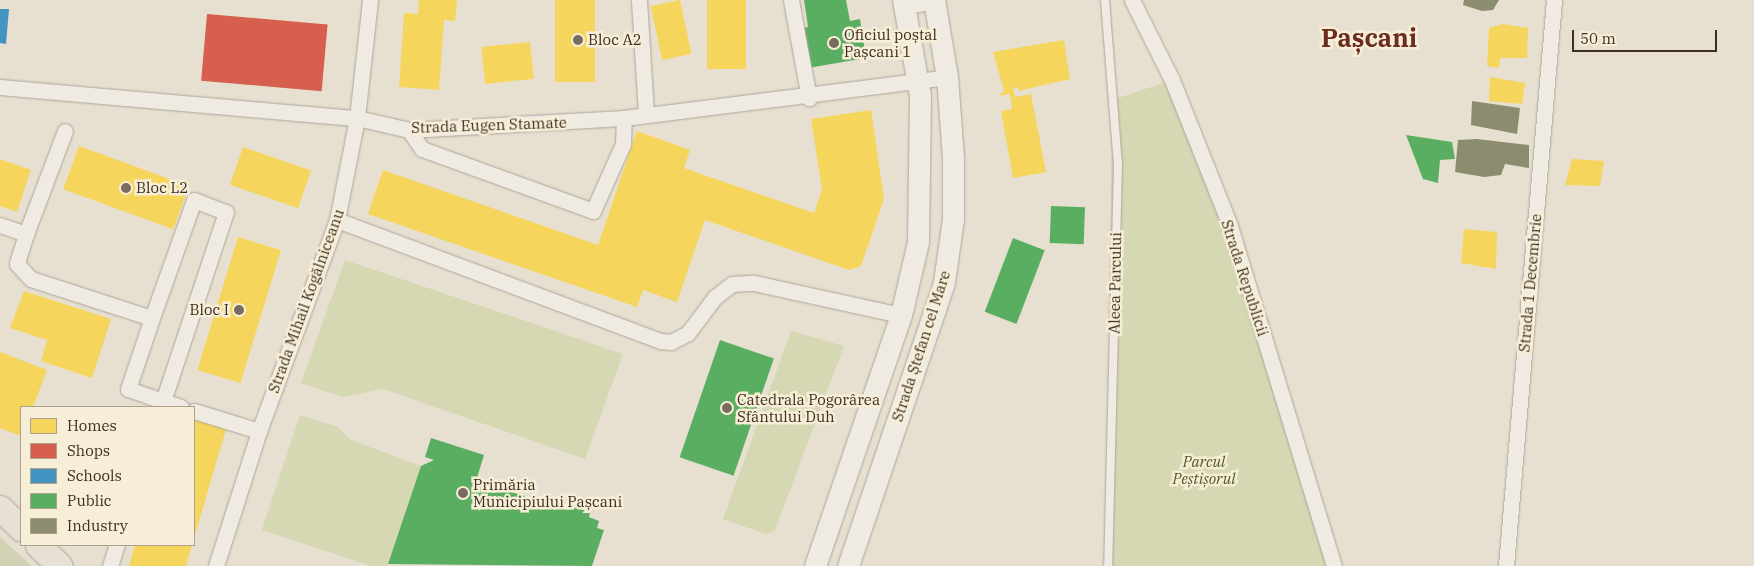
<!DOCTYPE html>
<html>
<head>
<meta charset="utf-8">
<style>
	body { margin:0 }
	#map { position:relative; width:1754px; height:566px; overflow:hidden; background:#e7e0d1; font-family:"IBM Plex Serif",serif }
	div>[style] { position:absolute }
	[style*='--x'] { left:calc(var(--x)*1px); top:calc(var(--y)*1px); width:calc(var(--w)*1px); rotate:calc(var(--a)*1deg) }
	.green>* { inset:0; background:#d6d7b3 }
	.cemetery>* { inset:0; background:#d1d1b3 }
	.homes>* { inset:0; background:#f6d55c; transform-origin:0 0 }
	.shops>* { inset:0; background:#d6604d; transform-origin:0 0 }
	.schools>* { inset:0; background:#4393c3 }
	.public>* { inset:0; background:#5aae61; transform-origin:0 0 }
	.industry>* { inset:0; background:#8c8c6e }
	.roads { filter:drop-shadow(0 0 1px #ada599) drop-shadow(0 0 1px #ada599) }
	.lane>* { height:8px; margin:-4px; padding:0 4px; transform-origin:4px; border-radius:4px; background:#efebe3 }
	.street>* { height:15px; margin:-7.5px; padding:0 7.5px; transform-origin:7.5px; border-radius:7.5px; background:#efebe3 }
	.secondary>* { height:21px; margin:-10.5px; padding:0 10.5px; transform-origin:10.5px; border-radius:10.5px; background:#efebe3 }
	.primary>* { height:25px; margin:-12.5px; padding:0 12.5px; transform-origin:12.5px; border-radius:12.5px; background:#e6e1d4 }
	.dots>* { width:14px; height:14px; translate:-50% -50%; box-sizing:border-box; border:2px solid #f7eed8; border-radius:50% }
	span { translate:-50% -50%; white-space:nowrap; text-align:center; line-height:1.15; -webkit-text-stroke:5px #f7eed8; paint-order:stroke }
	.poi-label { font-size:15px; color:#3d2e20 }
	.left { translate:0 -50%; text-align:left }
	.right { translate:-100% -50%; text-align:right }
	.street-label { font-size:15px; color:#3d2e20 }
	.park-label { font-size:15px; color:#4d5a26; font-style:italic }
	.town-label { font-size:25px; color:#6b2e1e; font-weight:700 }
	.legend { position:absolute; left:20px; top:406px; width:175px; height:140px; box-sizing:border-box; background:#f7eed8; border:1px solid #ada18e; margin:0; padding:6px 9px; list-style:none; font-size:15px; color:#3d2e20 }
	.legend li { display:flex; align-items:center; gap:10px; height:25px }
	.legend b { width:25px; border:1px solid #ada18e }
	.scale { position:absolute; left:1572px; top:30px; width:145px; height:22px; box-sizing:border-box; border:2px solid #3d2e20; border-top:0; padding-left:6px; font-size:15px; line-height:18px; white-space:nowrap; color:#3d2e20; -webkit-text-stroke:4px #f7eed8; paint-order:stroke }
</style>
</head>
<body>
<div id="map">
	<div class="green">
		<div style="clip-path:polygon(1172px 80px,1230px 226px,1334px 566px,1107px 566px,1112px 100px)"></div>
		<div style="clip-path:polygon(345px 260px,623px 354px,585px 459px,383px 389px,342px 397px,301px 383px)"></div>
		<div style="clip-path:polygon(791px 331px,844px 346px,775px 530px,766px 534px,723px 519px)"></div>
		<div style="clip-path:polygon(300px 415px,338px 427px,351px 440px,421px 466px,387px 566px,371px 566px,262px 530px)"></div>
	</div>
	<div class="cemetery">
		<div style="clip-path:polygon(0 537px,32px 566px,0 566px)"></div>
	</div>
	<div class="homes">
		<div style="clip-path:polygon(419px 0,457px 0,455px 21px,444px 20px,439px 90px,399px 87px,404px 13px,418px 14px)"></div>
		<div style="left:555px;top:0;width:40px;height:82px"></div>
		<div style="left:680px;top:0;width:55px;height:30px;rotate:78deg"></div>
		<div style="left:707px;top:0;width:39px;height:69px"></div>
		<div style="clip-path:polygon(1503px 24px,1528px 28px,1527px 58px,1500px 58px,1499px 68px,1487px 66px,1489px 28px)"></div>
		<div style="clip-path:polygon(1064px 40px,1070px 79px,1018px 91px,1019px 87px,1013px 88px,1015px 97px,1031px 94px,1046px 172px,1013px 178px,1001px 111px,1012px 109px,1010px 94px,998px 96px,1004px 91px,993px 52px)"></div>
		<div style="left:530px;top:42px;width:37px;height:49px;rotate:84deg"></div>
		<div style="clip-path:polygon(1490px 77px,1525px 83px,1522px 104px,1489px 101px)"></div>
		<div style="clip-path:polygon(871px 110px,884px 199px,861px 266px,849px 270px,705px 220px,677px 302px,643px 290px,637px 307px,368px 214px,383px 170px,598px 245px,637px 131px,690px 150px,684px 168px,814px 213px,822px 189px,811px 119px)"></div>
		<div style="left:79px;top:146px;width:117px;height:46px;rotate:20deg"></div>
		<div style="left:243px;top:147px;width:72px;height:40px;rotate:19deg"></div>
		<div style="clip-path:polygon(0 159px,31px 170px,17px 212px,0 206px)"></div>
		<div style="clip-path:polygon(1572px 159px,1604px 161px,1600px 186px,1565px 185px)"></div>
		<div style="clip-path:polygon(1464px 229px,1497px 232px,1496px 269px,1461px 263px)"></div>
		<div style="left:238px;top:237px;width:45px;height:139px;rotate:17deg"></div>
		<div style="clip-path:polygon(24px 291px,111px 319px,92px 378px,41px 361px,47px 340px,10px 328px)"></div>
		<div style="clip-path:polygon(0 352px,47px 370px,33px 407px,21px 407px,21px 436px,0 428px)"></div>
		<div style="clip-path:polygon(194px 416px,227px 426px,194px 538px)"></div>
		<div style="clip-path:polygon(135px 545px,192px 545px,186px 566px,129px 566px)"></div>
	</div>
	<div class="shops">
		<div style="left:207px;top:14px;width:121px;height:67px;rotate:5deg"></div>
	</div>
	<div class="schools">
		<div style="clip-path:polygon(0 9px,9px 9px,6px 44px,0 43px)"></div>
	</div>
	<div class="public">
		<div style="clip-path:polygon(804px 0,846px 0,850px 21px,860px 19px,866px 58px,808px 68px,801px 28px,808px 27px)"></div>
		<div style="clip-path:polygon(1406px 135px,1452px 142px,1455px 159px,1440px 160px,1438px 183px,1423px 179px)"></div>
		<div style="left:1051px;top:206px;width:34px;height:37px;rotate:2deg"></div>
		<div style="left:1013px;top:238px;width:34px;height:79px;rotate:21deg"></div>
		<div style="left:720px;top:340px;width:57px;height:124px;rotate:19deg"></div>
		<div style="clip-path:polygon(431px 438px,484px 455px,476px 481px,569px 510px,570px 506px,590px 512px,589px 517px,599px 521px,597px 528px,604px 530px,592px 566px,388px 564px,421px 466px,434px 460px,425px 457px)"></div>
	</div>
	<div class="industry">
		<div style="clip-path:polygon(1464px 0,1499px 0,1493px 10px,1482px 11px,1463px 5px)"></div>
		<div style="clip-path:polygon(1472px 101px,1520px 108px,1517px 134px,1471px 125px)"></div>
		<div style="clip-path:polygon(1477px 139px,1529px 145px,1529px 168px,1505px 164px,1501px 175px,1484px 177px,1455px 172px,1458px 140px)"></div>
	</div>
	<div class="roads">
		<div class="lane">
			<div style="--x:1105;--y:0;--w:165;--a:85.5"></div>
			<div style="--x:1118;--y:164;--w:402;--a:91.4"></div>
		</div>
		<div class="street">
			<div style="--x:639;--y:0;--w:115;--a:86.5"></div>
			<div style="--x:791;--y:0;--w:100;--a:79.6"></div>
			<div style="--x:1132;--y:0;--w:89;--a:63.4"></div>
			<div style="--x:1172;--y:80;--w:157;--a:68.3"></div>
			<div style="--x:1230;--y:226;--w:356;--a:73"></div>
			<div style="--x:904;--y:7;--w:34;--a:-12"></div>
			<div style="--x:0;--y:87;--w:358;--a:5"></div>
			<div style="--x:357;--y:118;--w:53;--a:13"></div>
			<div style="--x:409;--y:130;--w:215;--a:-3.2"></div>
			<div style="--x:624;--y:118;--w:326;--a:-7.2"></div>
			<div style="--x:409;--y:130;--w:23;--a:56"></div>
			<div style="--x:422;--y:149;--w:182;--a:19.9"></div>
			<div style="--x:593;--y:211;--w:73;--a:-65.9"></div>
			<div style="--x:623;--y:144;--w:26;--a:-88"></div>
			<div style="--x:337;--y:220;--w:346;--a:20.5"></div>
			<div style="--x:661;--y:341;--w:10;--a:6"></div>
			<div style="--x:671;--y:342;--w:19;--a:-28"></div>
			<div style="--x:688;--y:333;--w:45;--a:-53.1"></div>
			<div style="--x:715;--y:297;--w:21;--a:-37"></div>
			<div style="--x:732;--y:284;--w:22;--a:-3"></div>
			<div style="--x:754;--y:283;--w:150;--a:12.3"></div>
			<div style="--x:0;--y:225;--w:28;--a:19"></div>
			<div style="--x:26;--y:234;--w:31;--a:107"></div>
			<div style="--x:17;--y:264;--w:21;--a:47"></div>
			<div style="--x:31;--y:279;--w:127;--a:17.9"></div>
			<div style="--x:152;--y:318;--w:75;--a:108.7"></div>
			<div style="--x:128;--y:389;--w:56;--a:18.8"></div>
			<div style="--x:26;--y:234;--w:110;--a:-69.3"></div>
			<div style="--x:152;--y:318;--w:125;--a:-70.4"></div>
			<div style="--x:194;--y:200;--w:34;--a:21"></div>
			<div style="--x:226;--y:212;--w:206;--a:108.4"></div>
			<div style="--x:194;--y:411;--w:68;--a:17.1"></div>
			<div style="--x:110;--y:566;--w:22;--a:-72"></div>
			<div style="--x:216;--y:566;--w:142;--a:-72.3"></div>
			<div style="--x:259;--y:431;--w:225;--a:-69.7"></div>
			<div style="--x:337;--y:220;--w:104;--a:-78.9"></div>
			<div style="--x:357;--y:118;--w:119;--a:-83.7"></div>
			<div style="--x:1506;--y:566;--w:568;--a:-85.15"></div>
		</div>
		<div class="secondary">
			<div style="--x:815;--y:566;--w:265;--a:-71.1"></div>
			<div style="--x:901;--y:315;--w:75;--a:-76.9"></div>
			<div style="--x:918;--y:242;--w:146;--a:-89.2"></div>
			<div style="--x:920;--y:96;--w:97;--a:-100"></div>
			<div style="--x:848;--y:566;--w:300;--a:-71.3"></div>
			<div style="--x:944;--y:282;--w:64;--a:-81.9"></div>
			<div style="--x:953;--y:219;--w:61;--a:-90"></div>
			<div style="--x:953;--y:158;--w:81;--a:-94.2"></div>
			<div style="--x:947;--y:77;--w:78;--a:-99.6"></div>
		</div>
		<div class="primary">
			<div style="--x:0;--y:508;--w:29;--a:44"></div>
			<div style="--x:38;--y:545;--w:30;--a:44"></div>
		</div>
	</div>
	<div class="dots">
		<div style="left:578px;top:40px;background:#786c5e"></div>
		<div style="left:834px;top:43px;background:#786c5e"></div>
		<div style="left:126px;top:188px;background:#786c5e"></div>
		<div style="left:239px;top:310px;background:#786c5e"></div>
		<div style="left:727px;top:408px;background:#786c5e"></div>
		<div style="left:463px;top:493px;background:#786c5e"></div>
	</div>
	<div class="poi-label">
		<span class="left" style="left:844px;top:43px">Oficiul poștal<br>Pașcani 1</span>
		<span class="left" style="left:588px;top:40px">Bloc A2</span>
		<span class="left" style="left:136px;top:188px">Bloc L2</span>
		<span class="right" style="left:229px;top:310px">Bloc I</span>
		<span class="left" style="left:737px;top:408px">Catedrala Pogorârea<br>Sfântului Duh</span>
		<span class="left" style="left:473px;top:493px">Primăria<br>Municipiului Pașcani</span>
	</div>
	<div class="street-label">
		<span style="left:489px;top:125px;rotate:-2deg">Strada Eugen Stamate</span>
		<span style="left:1245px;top:278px;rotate:72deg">Strada Republicii</span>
		<span style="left:1115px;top:283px;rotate:-89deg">Aleea Parcului</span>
		<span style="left:1530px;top:283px;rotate:-85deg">Strada 1 Decembrie</span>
		<span style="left:306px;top:301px;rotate:-70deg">Strada Mihail Kogălniceanu</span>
		<span style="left:921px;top:346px;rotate:-72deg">Strada Ștefan cel Mare</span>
	</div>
	<div class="park-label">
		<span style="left:1204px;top:470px">Parcul<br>Peștișorul</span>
	</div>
	<div class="town-label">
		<span style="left:1369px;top:38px">Pașcani</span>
	</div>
	<ul class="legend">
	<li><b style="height:14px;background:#f6d55c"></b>Homes</li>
	<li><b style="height:14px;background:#d6604d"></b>Shops</li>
	<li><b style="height:14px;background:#4393c3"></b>Schools</li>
	<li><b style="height:14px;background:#5aae61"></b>Public</li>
	<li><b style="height:14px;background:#8c8c6e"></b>Industry</li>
	</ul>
	<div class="scale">50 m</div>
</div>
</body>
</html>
